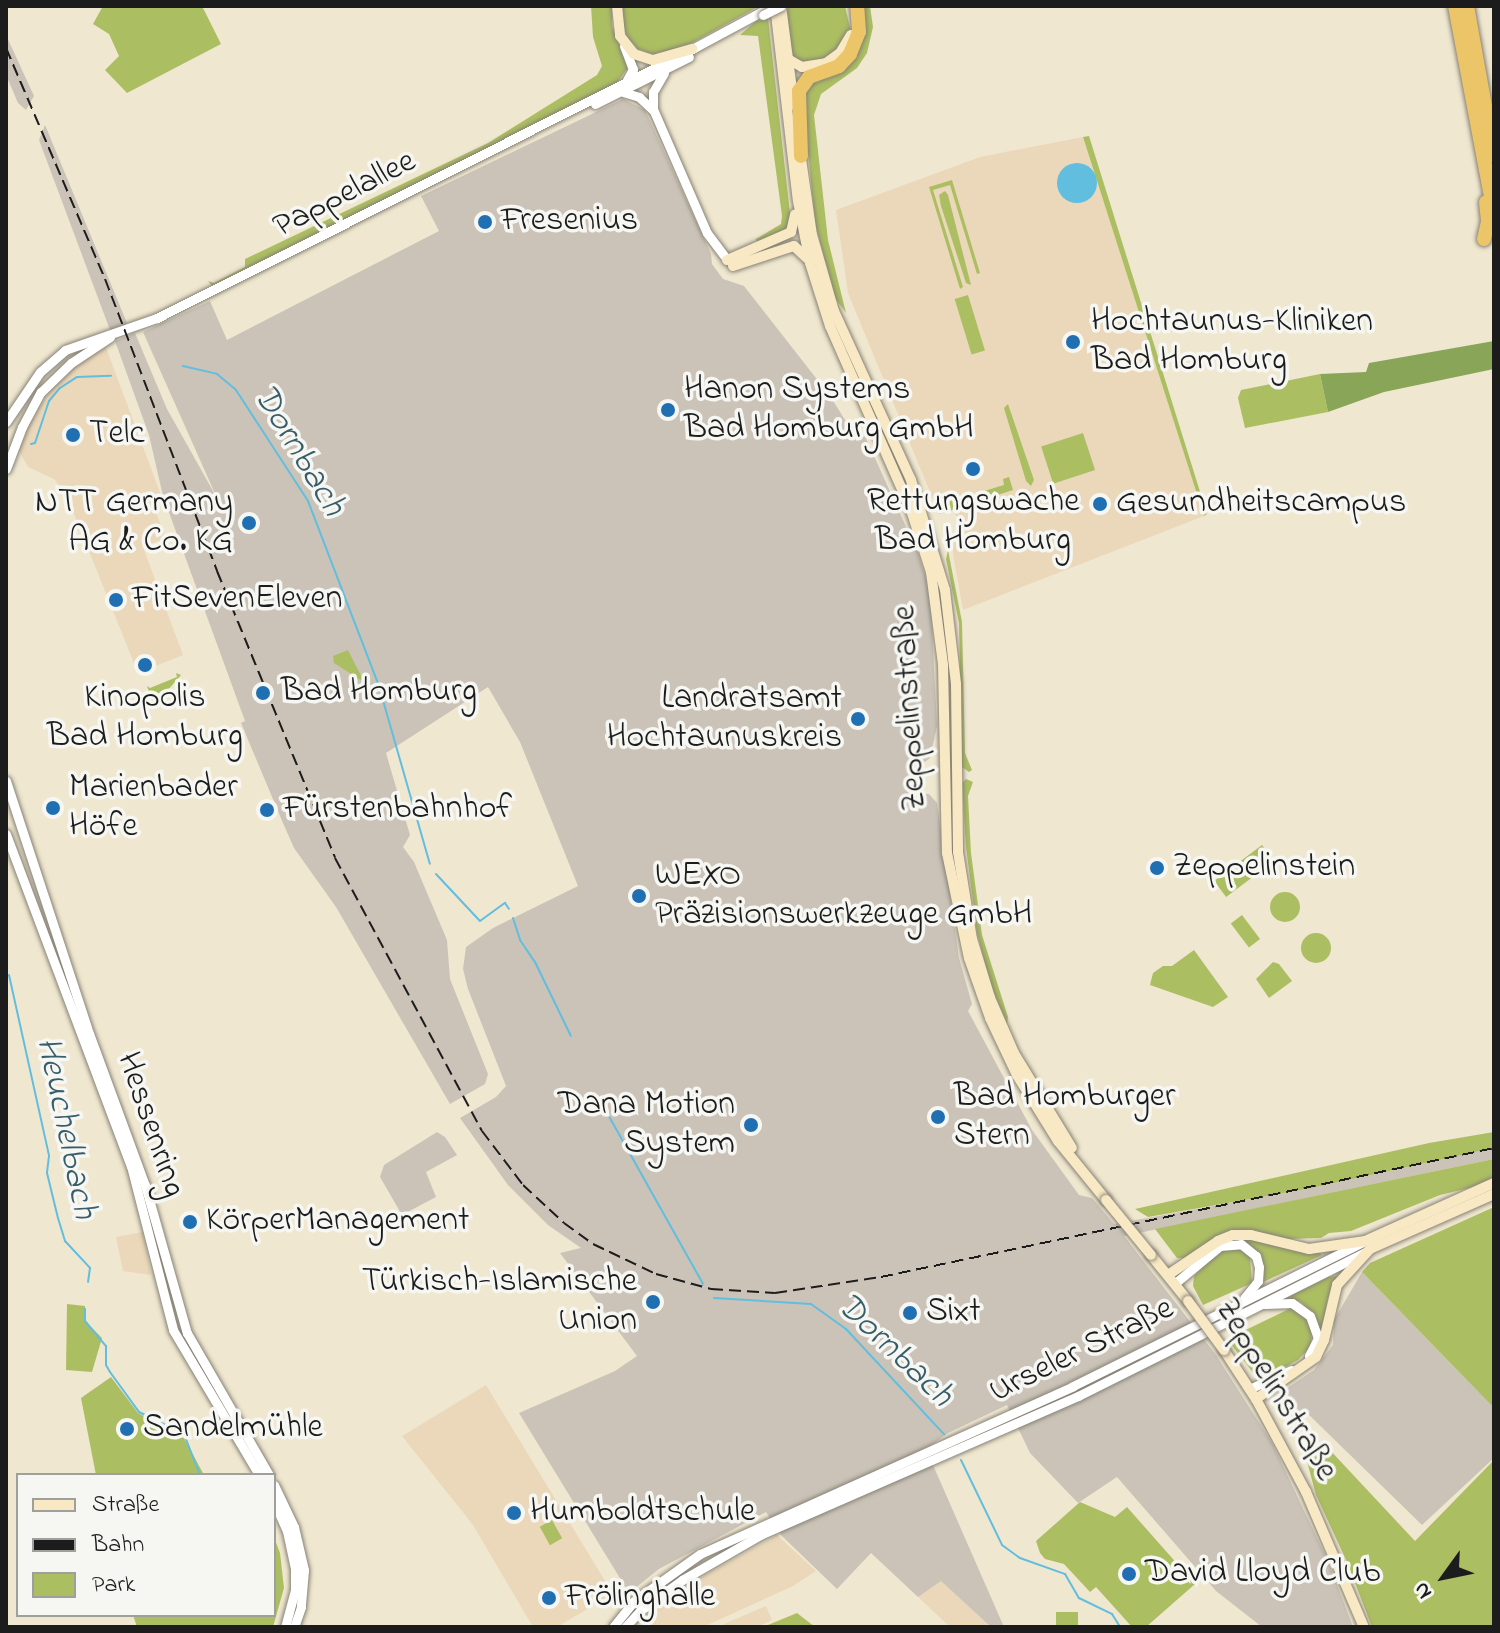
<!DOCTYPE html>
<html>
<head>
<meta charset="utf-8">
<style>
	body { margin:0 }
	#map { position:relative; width:1500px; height:1633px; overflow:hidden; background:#f0e7d0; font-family:"Indie Flower",sans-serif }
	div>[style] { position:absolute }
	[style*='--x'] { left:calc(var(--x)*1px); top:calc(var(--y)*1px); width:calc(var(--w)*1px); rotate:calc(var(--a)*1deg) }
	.built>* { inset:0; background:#ebd8ba }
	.industrial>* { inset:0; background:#cbc3b8 }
	.green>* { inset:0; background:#acbe62; transform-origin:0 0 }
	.round { border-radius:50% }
	.forest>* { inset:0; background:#89a558 }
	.water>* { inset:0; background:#61bedf }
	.stream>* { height:2px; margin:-1px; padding:0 1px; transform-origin:1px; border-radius:1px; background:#61bedf }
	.roads { filter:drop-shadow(0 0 2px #868276) drop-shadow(0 0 2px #868276) }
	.tertiary>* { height:9px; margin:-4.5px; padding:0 4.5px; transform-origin:4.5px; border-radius:4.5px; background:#fff }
	.secondary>* { height:10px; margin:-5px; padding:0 5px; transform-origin:5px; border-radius:5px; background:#f8e8c3 }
	.motorway>* { height:14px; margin:-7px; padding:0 7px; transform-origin:7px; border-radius:7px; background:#edc569 }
	.rail>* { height:2px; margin-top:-1px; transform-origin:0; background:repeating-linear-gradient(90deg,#1c1c1c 0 12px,transparent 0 18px) }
	.bridges { filter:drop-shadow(0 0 2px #868276) drop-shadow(0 0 2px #868276) }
	.tertiary-bridge>* { height:9px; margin:-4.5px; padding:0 4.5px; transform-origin:4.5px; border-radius:4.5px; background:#fff }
	.secondary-bridge>* { height:10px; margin:-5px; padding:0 5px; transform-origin:5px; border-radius:5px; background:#f8e8c3 }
	.dots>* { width:22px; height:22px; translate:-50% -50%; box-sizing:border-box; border:4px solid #f6f6f2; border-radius:50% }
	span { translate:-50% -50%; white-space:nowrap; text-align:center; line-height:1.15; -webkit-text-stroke:7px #f6f6f2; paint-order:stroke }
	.street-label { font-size:34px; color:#1c1c1c }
	.poi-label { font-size:34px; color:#1c1c1c }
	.left { translate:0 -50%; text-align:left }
	.right { translate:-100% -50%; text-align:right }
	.water-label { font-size:36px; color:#385d6a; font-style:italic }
	.frame { position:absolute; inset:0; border:8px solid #1c1c1c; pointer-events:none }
	.legend { position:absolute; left:16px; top:1473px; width:260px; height:144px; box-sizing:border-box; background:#f6f6f2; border:2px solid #9f9f9c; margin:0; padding:10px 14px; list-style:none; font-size:24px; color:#1c1c1c }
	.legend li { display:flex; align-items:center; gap:16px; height:40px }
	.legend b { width:40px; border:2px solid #9f9f9c }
	.north { position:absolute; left:1404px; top:1537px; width:80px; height:80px; -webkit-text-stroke:6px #f6f6f2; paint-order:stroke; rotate:237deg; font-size:22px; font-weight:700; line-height:32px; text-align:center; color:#1c1c1c }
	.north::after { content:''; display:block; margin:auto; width:28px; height:36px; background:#1c1c1c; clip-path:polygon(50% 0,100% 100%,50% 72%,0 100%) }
</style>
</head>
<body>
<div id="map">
	<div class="built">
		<div style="clip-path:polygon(1083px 137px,1204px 516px,963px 610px,953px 555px,953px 543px,964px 531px,953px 510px,939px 514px,848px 293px,836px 210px,980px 157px)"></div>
		<div style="clip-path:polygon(105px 345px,161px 495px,151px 500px,166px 538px,143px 547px,183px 655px,138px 673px,66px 494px,54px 479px,28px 467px,19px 451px,20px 438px,50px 391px,67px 371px)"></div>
		<div style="clip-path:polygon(143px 1232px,144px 1239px,151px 1275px,123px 1271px,116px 1237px)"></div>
		<div style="clip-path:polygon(486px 1385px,613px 1594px,557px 1627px,533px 1627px,473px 1525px,402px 1436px)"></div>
		<div style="clip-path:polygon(777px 1535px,816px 1571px,793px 1586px,703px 1627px,649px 1627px,647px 1614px,667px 1597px)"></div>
		<div style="clip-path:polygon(941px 1580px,988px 1624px,985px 1627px,950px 1627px,918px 1597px)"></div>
		<div style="clip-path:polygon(766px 1606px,772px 1620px,757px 1627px,726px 1627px,724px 1624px)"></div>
	</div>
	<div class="industrial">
		<div style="clip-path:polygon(6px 35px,34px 96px,26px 110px,18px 103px,6px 75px)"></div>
		<div style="clip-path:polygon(623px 99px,645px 110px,711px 254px,712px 264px,723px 279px,744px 286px,830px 396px,857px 439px,865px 436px,917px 551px,930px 590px,937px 726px,930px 758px,912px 772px,912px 793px,929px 794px,937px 803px,959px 958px,972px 1004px,968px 1011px,1032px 1130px,1079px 1195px,1092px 1198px,1114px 1224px,1307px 1189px,1494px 1148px,1494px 1159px,1124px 1236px,1216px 1355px,1272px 1443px,1328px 1561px,1353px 1627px,1262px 1627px,1216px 1591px,1117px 1477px,1078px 1503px,1030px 1453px,1007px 1405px,948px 1433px,926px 1449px,1004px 1627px,991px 1627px,941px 1581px,918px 1597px,871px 1553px,837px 1589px,782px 1536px,766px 1512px,659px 1569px,629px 1593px,519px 1413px,615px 1371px,637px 1356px,560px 1253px,581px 1248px,548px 1225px,508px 1185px,460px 1118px,496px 1097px,506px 1086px,468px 989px,463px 969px,466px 947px,493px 928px,578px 886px,520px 742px,488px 687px,386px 753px,410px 835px,403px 847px,414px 862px,447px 940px,450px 979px,488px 1074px,485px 1084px,450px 1104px,336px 907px,294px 848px,283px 823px,241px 723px,245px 721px,163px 496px,149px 435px,115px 341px,135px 333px,167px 409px,217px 498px,143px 332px,210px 301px,227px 340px,439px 231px,421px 196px)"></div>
		<div style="clip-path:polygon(45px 125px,127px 323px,124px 326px,110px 330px,39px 140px)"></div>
		<div style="clip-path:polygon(437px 1132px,445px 1137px,457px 1155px,426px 1172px,436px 1197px,402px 1215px,380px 1177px,384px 1165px)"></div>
		<div style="clip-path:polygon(1362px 1272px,1494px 1408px,1494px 1458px,1422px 1525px,1304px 1410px,1288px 1420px,1281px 1409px,1279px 1399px,1283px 1391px,1314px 1370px,1333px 1345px,1334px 1320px)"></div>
	</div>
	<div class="green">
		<div style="clip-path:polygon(103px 6px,202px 6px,221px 44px,127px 93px,105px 70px,119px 56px,109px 34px,93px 24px)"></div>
		<div style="clip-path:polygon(591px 6px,612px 6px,612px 26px,628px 67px,617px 83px,212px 286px,208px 281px,214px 283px,245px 267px,245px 259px,488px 143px,597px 75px,602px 66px,593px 37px)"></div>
		<div style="clip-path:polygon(623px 6px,759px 6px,690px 44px,655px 55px,638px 49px,629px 40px,623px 27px)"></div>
		<div style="clip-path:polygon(793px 6px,845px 6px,850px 28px,833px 56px,805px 64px,793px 58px,785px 10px)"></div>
		<div style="clip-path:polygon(861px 6px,870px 6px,873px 27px,867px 53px,857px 68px,821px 94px,814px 115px,828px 240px,846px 313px,835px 298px,815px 223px,802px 89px,843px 66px)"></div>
		<div style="clip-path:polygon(768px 18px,791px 222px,787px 230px,757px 243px,756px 239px,781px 224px,782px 216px,758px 36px,740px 35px,756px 21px)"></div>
		<div style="clip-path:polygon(1089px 136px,1207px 514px,1204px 516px,1083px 137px)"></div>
		<div style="clip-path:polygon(952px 180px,980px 273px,977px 274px,950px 185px,933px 190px,963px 287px,960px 289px,929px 187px)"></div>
		<div style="clip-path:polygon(945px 191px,948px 195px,971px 285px,966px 283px,941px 206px,939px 195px)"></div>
		<div style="left:968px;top:295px;width:58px;height:14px;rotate:73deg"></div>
		<div style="clip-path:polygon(1320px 374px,1328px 412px,1245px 428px,1238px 398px,1241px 390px)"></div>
		<div style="clip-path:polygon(1008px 404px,1034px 480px,1031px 486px,1026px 481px,1004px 408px)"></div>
		<div style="left:1083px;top:433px;width:39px;height:44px;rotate:72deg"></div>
		<div style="clip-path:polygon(1009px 477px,1013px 490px,940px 514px,934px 496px,944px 492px,948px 502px,1004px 485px,1003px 479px)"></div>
		<div style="clip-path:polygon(948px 550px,962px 622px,965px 753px,972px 770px,969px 772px,962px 767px,959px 623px,946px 559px)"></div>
		<div style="clip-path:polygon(348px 650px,356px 666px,365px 683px,334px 663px,333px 656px)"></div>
		<div style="clip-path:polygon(176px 673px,181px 675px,154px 706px,147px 686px,150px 688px,177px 677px)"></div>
		<div style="clip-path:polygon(966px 779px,973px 782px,968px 796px,971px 853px,982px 935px,1008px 1017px,1007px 1024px,990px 983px,977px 932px,966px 847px,962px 783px)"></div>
		<div style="left:1262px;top:845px;width:20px;height:60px;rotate:53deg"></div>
		<div class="round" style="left:1270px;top:892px;width:30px;height:30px"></div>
		<div style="left:1242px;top:915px;width:30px;height:14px;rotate:53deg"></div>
		<div class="round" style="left:1301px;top:933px;width:30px;height:30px"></div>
		<div style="clip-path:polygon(1194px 950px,1228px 997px,1213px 1007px,1150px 985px,1153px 973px,1163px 966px,1172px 966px)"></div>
		<div style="clip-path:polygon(1273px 962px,1279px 964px,1292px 981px,1269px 998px,1256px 979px)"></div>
		<div style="clip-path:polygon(1494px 1132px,1494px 1148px,1307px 1189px,1148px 1217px,1135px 1209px,1429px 1143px)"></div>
		<div style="clip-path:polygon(1494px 1159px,1494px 1182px,1440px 1195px,1351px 1231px,1329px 1233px,1321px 1238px,1286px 1239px,1234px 1232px,1217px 1236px,1184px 1258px,1177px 1258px,1155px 1229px)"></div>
		<div style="clip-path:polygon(1494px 1207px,1494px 1408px,1362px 1272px,1370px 1263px)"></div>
		<div style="clip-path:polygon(1242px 1238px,1319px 1252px,1322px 1255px,1261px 1283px,1261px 1260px,1234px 1239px)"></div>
		<div style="clip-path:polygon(1237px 1248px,1250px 1257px,1252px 1283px,1203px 1305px,1193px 1286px,1194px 1276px,1220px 1250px)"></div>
		<div style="clip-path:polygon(1337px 1276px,1328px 1298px,1321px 1341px,1316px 1317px,1301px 1302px,1290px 1299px,1292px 1295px,1328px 1277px)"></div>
		<div style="clip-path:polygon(67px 1304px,85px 1306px,85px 1321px,102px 1338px,92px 1372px,66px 1370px)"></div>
		<div style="clip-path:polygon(1291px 1308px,1306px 1317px,1312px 1330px,1311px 1346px,1298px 1360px,1277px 1371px,1254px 1374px,1227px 1339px)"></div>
		<div style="clip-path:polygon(111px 1377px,138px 1413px,184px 1438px,204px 1475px,96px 1475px,81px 1398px)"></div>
		<div style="clip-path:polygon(1328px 1448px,1415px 1541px,1494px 1460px,1494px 1627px,1372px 1627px,1347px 1562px,1316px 1495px,1305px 1454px)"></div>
		<div style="clip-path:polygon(1080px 1502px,1115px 1517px,1127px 1507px,1195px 1584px,1146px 1627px,1132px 1627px,1096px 1587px,1090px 1592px,1064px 1564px,1045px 1559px,1040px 1553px,1036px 1541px)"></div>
		<div style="left:552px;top:1520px;width:21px;height:14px;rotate:61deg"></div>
		<div style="clip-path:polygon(274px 1537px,280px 1553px,284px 1588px,273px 1627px,137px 1627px,133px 1615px,274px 1615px)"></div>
		<div style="left:1056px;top:1612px;width:22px;height:15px"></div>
		<div style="clip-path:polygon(797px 1613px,815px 1627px,769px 1627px,768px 1625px)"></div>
	</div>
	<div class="forest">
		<div style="clip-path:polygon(1494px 341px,1494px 369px,1384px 392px,1328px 412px,1320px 374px,1366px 372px,1369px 363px)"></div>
	</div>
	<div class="water">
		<div class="round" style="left:1057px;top:163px;width:40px;height:40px"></div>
	</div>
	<div class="stream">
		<div style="--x:183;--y:366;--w:35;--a:13"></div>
		<div style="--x:217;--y:374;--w:25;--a:40"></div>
		<div style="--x:236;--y:390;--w:132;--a:57"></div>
		<div style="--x:308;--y:501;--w:195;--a:69"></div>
		<div style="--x:378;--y:683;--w:188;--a:74"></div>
		<div style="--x:31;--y:444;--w:4;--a:-14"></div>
		<div style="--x:35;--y:443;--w:44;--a:-71.6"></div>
		<div style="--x:49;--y:401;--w:17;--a:-50"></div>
		<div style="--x:60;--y:388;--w:20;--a:-33"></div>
		<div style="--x:77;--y:377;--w:34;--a:-2"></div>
		<div style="--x:436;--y:874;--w:64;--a:46.9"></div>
		<div style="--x:480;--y:921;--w:31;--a:-36"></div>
		<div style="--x:505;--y:903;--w:7;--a:56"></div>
		<div style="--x:513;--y:918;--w:23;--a:72"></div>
		<div style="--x:520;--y:940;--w:27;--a:56"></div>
		<div style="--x:535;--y:962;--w:82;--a:64.1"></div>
		<div style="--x:9;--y:975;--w:185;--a:77.5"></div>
		<div style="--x:49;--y:1156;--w:17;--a:97"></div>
		<div style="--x:47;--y:1173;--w:46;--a:76.3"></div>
		<div style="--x:58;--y:1218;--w:24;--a:73"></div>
		<div style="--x:65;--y:1241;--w:37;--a:47"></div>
		<div style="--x:90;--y:1268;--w:14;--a:98"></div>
		<div style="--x:606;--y:1111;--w:198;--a:60.7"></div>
		<div style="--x:714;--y:1298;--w:97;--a:3.5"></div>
		<div style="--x:811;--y:1304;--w:43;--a:35.5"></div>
		<div style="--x:846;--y:1329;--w:144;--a:47"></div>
		<div style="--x:85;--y:1309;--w:12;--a:90"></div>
		<div style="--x:85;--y:1321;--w:33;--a:50"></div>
		<div style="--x:106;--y:1346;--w:19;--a:90"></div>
		<div style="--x:106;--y:1365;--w:8;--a:60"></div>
		<div style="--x:110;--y:1372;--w:49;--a:54.1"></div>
		<div style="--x:139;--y:1412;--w:50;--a:26.1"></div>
		<div style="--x:184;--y:1434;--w:44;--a:68.7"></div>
		<div style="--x:961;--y:1460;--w:94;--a:64.2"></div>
		<div style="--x:1002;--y:1545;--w:22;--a:36"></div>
		<div style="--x:1020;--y:1558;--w:48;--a:19.6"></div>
		<div style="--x:1065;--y:1574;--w:28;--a:60"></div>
		<div style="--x:1079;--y:1598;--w:37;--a:26"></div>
		<div style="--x:1112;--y:1614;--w:15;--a:58"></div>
	</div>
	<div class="roads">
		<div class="tertiary">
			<div style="--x:624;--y:46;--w:25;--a:69"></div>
			<div style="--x:633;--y:69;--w:13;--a:119"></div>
			<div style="--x:664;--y:73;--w:22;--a:120"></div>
			<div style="--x:653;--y:92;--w:17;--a:90"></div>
			<div style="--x:653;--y:109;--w:135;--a:66.5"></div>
			<div style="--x:707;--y:233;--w:34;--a:53"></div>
			<div style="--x:623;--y:92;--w:17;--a:17"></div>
			<div style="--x:639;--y:97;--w:19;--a:43"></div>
			<div style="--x:595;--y:104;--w:105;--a:-26.6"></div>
			<div style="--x:6;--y:422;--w:60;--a:-55.8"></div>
			<div style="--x:40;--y:372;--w:33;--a:-41"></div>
			<div style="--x:65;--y:350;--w:97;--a:-19.2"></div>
			<div style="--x:157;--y:318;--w:599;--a:-26.69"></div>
			<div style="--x:692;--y:49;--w:86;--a:-28.3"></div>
			<div style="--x:6;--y:469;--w:45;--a:-69.1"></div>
			<div style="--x:22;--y:427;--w:40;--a:-62"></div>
			<div style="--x:41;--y:392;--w:42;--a:-44"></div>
			<div style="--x:71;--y:363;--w:47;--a:-33.7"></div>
			<div style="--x:6;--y:781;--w:257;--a:71.8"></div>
			<div style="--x:86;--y:1025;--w:171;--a:69.8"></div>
			<div style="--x:145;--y:1185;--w:154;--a:74.2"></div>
			<div style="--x:187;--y:1333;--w:164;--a:60"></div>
			<div style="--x:6;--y:834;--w:355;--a:69.4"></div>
			<div style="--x:131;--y:1166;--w:169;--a:75.6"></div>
			<div style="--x:173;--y:1330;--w:169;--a:59.3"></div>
			<div style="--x:1174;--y:1284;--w:60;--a:-39.6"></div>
			<div style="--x:1220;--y:1246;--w:21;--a:-5"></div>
			<div style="--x:1241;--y:1244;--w:19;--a:39"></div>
			<div style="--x:1256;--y:1256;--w:11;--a:75"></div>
			<div style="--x:1259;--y:1267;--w:14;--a:94"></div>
			<div style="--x:1258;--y:1281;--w:22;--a:129"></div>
			<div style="--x:1265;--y:1304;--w:27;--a:-2"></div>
			<div style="--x:1292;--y:1303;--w:22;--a:36"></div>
			<div style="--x:1310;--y:1316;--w:23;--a:70"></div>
			<div style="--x:1318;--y:1338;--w:20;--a:117"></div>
			<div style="--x:1249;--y:1389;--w:46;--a:-24.3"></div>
			<div style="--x:274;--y:1485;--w:47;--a:64.5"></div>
			<div style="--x:294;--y:1527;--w:44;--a:76.9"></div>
			<div style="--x:304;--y:1570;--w:37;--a:95"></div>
			<div style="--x:301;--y:1607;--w:21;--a:109"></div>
			<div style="--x:274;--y:1502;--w:32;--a:66"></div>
			<div style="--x:287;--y:1531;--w:38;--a:78"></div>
			<div style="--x:295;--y:1568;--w:22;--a:90"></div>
			<div style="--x:295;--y:1590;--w:38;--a:105"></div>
			<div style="--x:613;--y:1627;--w:33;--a:-51"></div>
			<div style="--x:634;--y:1601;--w:81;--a:-35.5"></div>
			<div style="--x:700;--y:1554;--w:409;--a:-24.2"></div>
			<div style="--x:1073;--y:1386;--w:322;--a:-26.4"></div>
			<div style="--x:625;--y:1627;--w:23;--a:-47"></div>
			<div style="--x:641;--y:1610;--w:51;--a:-36.2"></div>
			<div style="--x:682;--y:1580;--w:92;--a:-29.9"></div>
			<div style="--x:762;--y:1534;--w:345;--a:-23.6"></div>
			<div style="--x:1078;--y:1396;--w:323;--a:-26.6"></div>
		</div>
		<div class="secondary">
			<div style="--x:617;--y:6;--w:30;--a:84"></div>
			<div style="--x:620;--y:36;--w:23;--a:52"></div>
			<div style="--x:634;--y:54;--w:20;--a:18"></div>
			<div style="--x:653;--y:60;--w:41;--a:-15.8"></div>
			<div style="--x:775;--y:6;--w:196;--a:83.3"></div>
			<div style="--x:798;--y:201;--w:63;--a:79"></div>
			<div style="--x:810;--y:263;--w:66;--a:72.4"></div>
			<div style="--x:830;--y:326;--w:201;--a:66.2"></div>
			<div style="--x:911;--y:510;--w:65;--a:72.1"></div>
			<div style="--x:931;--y:572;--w:94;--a:82.6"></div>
			<div style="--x:943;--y:665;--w:188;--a:88.8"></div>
			<div style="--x:947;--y:853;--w:107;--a:78.2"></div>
			<div style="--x:969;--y:958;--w:64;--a:70.7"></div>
			<div style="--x:990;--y:1018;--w:63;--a:64.7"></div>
			<div style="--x:1017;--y:1075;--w:78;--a:58.2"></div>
			<div style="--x:1058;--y:1141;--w:76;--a:50.9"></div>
			<div style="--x:781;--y:6;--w:100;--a:82.5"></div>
			<div style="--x:788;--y:59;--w:16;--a:30"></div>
			<div style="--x:802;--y:67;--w:24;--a:-9"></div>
			<div style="--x:826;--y:63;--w:17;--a:-36"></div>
			<div style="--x:840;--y:53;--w:21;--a:-59"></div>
			<div style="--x:800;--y:152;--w:84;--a:81.8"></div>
			<div style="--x:812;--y:235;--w:79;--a:73.9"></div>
			<div style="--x:834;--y:311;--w:186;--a:65.5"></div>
			<div style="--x:911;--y:480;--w:115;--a:72.8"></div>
			<div style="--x:945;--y:590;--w:95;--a:83.3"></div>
			<div style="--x:956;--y:684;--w:168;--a:89.3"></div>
			<div style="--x:958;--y:852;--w:88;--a:80.9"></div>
			<div style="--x:972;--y:939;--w:62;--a:73"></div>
			<div style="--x:990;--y:998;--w:60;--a:66.4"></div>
			<div style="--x:1014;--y:1053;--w:111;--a:58.6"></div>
			<div style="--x:727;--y:260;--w:70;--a:-23.6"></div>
			<div style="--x:791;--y:232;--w:18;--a:-77"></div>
			<div style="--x:733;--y:266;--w:64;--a:-18.2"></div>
			<div style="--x:794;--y:246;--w:18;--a:43"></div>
			<div style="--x:1151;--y:1255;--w:59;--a:51.2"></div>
			<div style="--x:1168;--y:1275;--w:60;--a:-34.2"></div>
			<div style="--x:1218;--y:1241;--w:16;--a:-22"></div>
			<div style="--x:1233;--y:1235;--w:18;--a:0"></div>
			<div style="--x:1251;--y:1235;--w:60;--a:13.6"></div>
			<div style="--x:1309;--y:1249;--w:57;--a:-8.1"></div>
			<div style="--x:1365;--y:1241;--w:141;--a:-24.2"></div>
			<div style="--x:1224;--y:1350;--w:59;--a:56.9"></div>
			<div style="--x:1256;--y:1399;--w:106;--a:61.7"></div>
			<div style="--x:1306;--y:1492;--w:147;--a:66.8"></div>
			<div style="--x:1256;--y:1399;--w:73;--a:-35"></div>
			<div style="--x:1316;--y:1357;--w:19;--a:-65"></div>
			<div style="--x:1324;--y:1340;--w:57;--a:-76.7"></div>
			<div style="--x:1337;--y:1285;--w:49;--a:-47.5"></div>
			<div style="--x:1370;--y:1249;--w:136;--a:-23.9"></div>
		</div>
		<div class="motorway">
			<div style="--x:1455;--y:6;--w:211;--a:79.3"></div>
			<div style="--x:1467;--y:6;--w:152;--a:79.8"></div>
			<div style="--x:801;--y:156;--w:65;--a:-91.8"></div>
			<div style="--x:799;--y:91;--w:17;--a:-54"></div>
			<div style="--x:809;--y:77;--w:32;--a:-20"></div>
			<div style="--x:839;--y:66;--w:16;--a:-47"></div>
			<div style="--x:850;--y:54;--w:24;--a:-68"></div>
			<div style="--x:859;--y:32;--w:26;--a:-94"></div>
			<div style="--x:1484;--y:239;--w:18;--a:-77"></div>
			<div style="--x:1488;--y:221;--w:19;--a:-96"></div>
		</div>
	</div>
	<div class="rail">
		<div style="--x:6;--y:48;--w:251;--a:66.8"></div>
		<div style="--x:105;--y:279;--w:313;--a:69"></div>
		<div style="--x:217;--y:571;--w:310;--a:67.6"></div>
		<div style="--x:335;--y:858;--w:310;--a:61.7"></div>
		<div style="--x:482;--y:1131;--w:68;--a:52.8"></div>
		<div style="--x:523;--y:1185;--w:56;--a:42.8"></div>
		<div style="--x:564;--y:1223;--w:36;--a:36"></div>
		<div style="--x:593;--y:1244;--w:70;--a:25.5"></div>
		<div style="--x:656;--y:1274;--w:57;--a:15.3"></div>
		<div style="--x:711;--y:1289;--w:64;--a:3.6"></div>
		<div style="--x:775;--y:1293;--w:107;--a:-8.6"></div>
		<div style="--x:881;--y:1277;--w:626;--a:-11.88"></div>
	</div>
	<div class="bridges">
		<div class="tertiary-bridge">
			<div style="--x:763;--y:15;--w:20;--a:-27"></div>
		</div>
		<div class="secondary-bridge">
			<div style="--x:1106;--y:1200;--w:71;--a:50.7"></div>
			<div style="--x:1188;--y:1301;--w:61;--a:53.7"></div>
		</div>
	</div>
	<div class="dots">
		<div style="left:485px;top:222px;background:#1f6fb2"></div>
		<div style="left:1073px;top:342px;background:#1f6fb2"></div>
		<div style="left:668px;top:410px;background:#1f6fb2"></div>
		<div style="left:73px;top:435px;background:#1f6fb2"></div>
		<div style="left:973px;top:469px;background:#1f6fb2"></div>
		<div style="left:1100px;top:504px;background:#1f6fb2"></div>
		<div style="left:249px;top:523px;background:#1f6fb2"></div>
		<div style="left:116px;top:600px;background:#1f6fb2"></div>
		<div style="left:145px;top:665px;background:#1f6fb2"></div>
		<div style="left:263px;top:693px;background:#1f6fb2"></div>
		<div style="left:858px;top:719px;background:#1f6fb2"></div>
		<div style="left:53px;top:808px;background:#1f6fb2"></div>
		<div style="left:267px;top:810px;background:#1f6fb2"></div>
		<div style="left:1157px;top:868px;background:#1f6fb2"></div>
		<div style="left:639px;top:896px;background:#1f6fb2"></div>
		<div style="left:938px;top:1117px;background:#1f6fb2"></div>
		<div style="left:751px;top:1125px;background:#1f6fb2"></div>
		<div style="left:190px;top:1222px;background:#1f6fb2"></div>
		<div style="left:653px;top:1302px;background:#1f6fb2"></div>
		<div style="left:910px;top:1313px;background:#1f6fb2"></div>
		<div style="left:127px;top:1429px;background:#1f6fb2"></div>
		<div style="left:514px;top:1513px;background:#1f6fb2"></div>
		<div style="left:1129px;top:1574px;background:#1f6fb2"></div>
		<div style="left:549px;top:1598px;background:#1f6fb2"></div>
	</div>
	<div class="street-label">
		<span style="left:345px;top:195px;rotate:-27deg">Pappelallee</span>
		<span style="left:911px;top:708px;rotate:-93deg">Zeppelinstraße</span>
		<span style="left:150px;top:1125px;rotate:71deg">Hessenring</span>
		<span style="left:1082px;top:1351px;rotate:-26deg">Urseler Straße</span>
		<span style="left:1275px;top:1390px;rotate:59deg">Zeppelinstraße</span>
	</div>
	<div class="poi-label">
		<span class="left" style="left:501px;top:222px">Fresenius</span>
		<span class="left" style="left:1091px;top:342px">Hochtaunus-Kliniken<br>Bad Homburg</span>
		<span class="left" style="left:684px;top:410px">Hanon Systems<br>Bad Homburg GmbH</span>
		<span class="left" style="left:89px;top:435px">Telc</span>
		<span style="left:973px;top:522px">Rettungswache<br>Bad Homburg</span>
		<span class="right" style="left:233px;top:523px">NTT Germany<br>AG &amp; Co. KG</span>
		<span class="left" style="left:1116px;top:504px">Gesundheitscampus</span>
		<span class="left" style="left:132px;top:600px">FitSevenEleven</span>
		<span class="left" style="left:281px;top:693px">Bad Homburg</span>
		<span style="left:145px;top:718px">Kinopolis<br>Bad Homburg</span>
		<span class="right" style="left:842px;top:719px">Landratsamt<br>Hochtaunuskreis</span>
		<span class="left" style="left:69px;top:808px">Marienbader<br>Höfe</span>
		<span class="left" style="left:283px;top:810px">Fürstenbahnhof</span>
		<span class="left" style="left:1173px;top:868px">Zeppelinstein</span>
		<span class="left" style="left:655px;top:896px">WEXO<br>Präzisionswerkzeuge GmbH</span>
		<span class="left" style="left:954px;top:1117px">Bad Homburger<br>Stern</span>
		<span class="right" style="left:735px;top:1125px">Dana Motion<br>System</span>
		<span class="left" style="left:206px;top:1222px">KörperManagement</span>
		<span class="right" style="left:637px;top:1302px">Türkisch-Islamische<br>Union</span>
		<span class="left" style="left:926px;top:1313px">Sixt</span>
		<span class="left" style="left:143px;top:1429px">Sandelmühle</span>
		<span class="left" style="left:530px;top:1513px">Humboldtschule</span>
		<span class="left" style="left:1145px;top:1574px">David Lloyd Club</span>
		<span class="left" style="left:565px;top:1598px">Frölinghalle</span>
	</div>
	<div class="water-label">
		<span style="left:298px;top:451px;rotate:59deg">Dornbach</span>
		<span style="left:65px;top:1128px;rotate:78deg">Heuchelbach</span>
		<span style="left:894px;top:1351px;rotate:44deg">Dornbach</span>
	</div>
	<div class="frame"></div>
	<ul class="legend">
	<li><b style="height:10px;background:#f8e8c3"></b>Straße</li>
	<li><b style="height:10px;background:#1c1c1c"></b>Bahn</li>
	<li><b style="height:22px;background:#acbe62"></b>Park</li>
	</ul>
	<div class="north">N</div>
</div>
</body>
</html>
